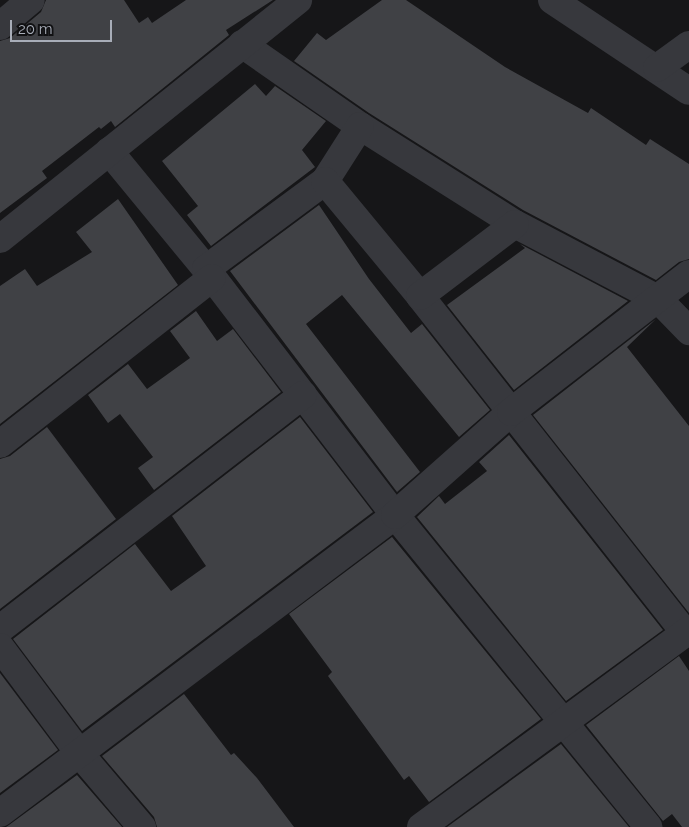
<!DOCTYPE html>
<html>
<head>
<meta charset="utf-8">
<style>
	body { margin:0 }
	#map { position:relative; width:689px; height:827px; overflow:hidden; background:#161618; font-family:Raleway,sans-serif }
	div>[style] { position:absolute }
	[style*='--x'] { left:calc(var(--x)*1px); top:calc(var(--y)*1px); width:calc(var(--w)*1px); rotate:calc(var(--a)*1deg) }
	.building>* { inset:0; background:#404145 }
	.minor>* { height:28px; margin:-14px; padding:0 14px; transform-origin:14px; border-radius:14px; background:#37383d }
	span { translate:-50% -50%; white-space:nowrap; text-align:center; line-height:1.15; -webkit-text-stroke:4px #111113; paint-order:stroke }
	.scale { position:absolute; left:10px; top:20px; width:102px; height:22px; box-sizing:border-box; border:2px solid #a8adb8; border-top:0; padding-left:6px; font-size:15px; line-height:18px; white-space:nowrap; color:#a8adb8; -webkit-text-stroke:4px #111113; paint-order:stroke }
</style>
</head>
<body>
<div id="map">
	<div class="building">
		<div style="clip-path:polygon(46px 0,124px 0,139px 23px,148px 17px,152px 23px,186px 0,273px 0,226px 30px,229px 35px,115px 127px,111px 121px,101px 129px,99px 127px,42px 171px,47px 178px,0 213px,0 41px,10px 38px,41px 12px)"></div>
		<div style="clip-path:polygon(382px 0,406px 0,505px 67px,588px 113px,591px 108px,646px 145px,650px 139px,689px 164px,689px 259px,679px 262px,656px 280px,523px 210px,369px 113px,294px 61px,317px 33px,326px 40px)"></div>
		<div style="clip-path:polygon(255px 84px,266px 96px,275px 86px,326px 121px,302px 150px,315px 167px,211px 246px,187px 215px,198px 206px,162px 161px)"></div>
		<div style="clip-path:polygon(118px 199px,178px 285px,0 424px,0 286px,25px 269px,37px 286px,92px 252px,76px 232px)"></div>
		<div style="clip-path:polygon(319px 205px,369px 279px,411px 333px,422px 324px,490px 410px,459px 437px,342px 295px,306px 324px,420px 472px,397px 492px,230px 271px)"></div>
		<div style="clip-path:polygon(520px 244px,628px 301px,514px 390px,447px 305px,525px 248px)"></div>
		<div style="clip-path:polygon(196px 311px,217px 341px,233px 329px,281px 392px,154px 490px,138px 468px,153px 457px,120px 414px,108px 423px,88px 395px,128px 364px,147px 389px,190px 358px,170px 331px)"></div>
		<div style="clip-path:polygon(656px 319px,627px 347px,689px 426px,689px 613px,533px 415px)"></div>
		<div style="clip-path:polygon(300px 417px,373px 512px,82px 731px,13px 639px,135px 544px,171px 591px,206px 566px,172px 516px)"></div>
		<div style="clip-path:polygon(47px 427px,116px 519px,0 609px,0 459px,10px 456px)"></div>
		<div style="clip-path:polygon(509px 435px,663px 630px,566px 701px,417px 517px,439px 496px,445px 504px,487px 471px,479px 462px)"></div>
		<div style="clip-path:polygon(392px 537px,541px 719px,429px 802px,409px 776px,404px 780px,328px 676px,332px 672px,289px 614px)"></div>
		<div style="clip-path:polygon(679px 656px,689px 671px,689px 827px,682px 827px,672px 814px,663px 821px,586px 725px)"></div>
		<div style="clip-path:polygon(0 673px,58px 750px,0 793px)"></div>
		<div style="clip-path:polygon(184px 694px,231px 755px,234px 753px,257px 778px,294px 827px,157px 827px,154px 817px,102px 756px)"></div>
		<div style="clip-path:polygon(561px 744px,629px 827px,447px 827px)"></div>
		<div style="clip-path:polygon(77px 775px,122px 827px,6px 827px,9px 825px)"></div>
	</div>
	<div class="minor">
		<div style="--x:552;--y:0;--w:164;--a:33.6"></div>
		<div style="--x:0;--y:26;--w:40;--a:-40"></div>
		<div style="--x:242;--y:44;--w:144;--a:34.8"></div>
		<div style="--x:360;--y:126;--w:183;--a:32.3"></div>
		<div style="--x:515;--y:224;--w:161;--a:27.7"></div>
		<div style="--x:658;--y:299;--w:45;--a:45.9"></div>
		<div style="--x:657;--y:68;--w:39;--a:-36"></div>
		<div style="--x:109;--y:151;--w:153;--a:50.6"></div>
		<div style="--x:206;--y:269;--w:310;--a:52.5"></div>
		<div style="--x:395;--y:515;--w:402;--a:50.9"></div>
		<div style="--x:325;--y:181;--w:65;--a:-57.5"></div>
		<div style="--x:0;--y:239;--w:382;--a:-38.7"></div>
		<div style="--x:206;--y:269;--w:148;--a:-36.5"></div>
		<div style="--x:325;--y:181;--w:149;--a:50.4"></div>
		<div style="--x:420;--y:296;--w:429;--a:51.8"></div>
		<div style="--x:420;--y:296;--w:119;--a:-37.2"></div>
		<div style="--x:0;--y:444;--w:269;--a:-38.1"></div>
		<div style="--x:0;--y:629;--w:383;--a:-37.7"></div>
		<div style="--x:0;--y:647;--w:134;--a:53.2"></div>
		<div style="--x:80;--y:754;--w:96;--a:49.7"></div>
		<div style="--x:0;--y:813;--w:495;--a:-37"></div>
		<div style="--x:395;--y:515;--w:155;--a:-41.6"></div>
		<div style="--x:511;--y:412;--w:225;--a:-37.8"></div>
		<div style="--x:421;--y:827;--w:333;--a:-36.3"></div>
	</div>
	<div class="scale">20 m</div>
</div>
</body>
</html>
